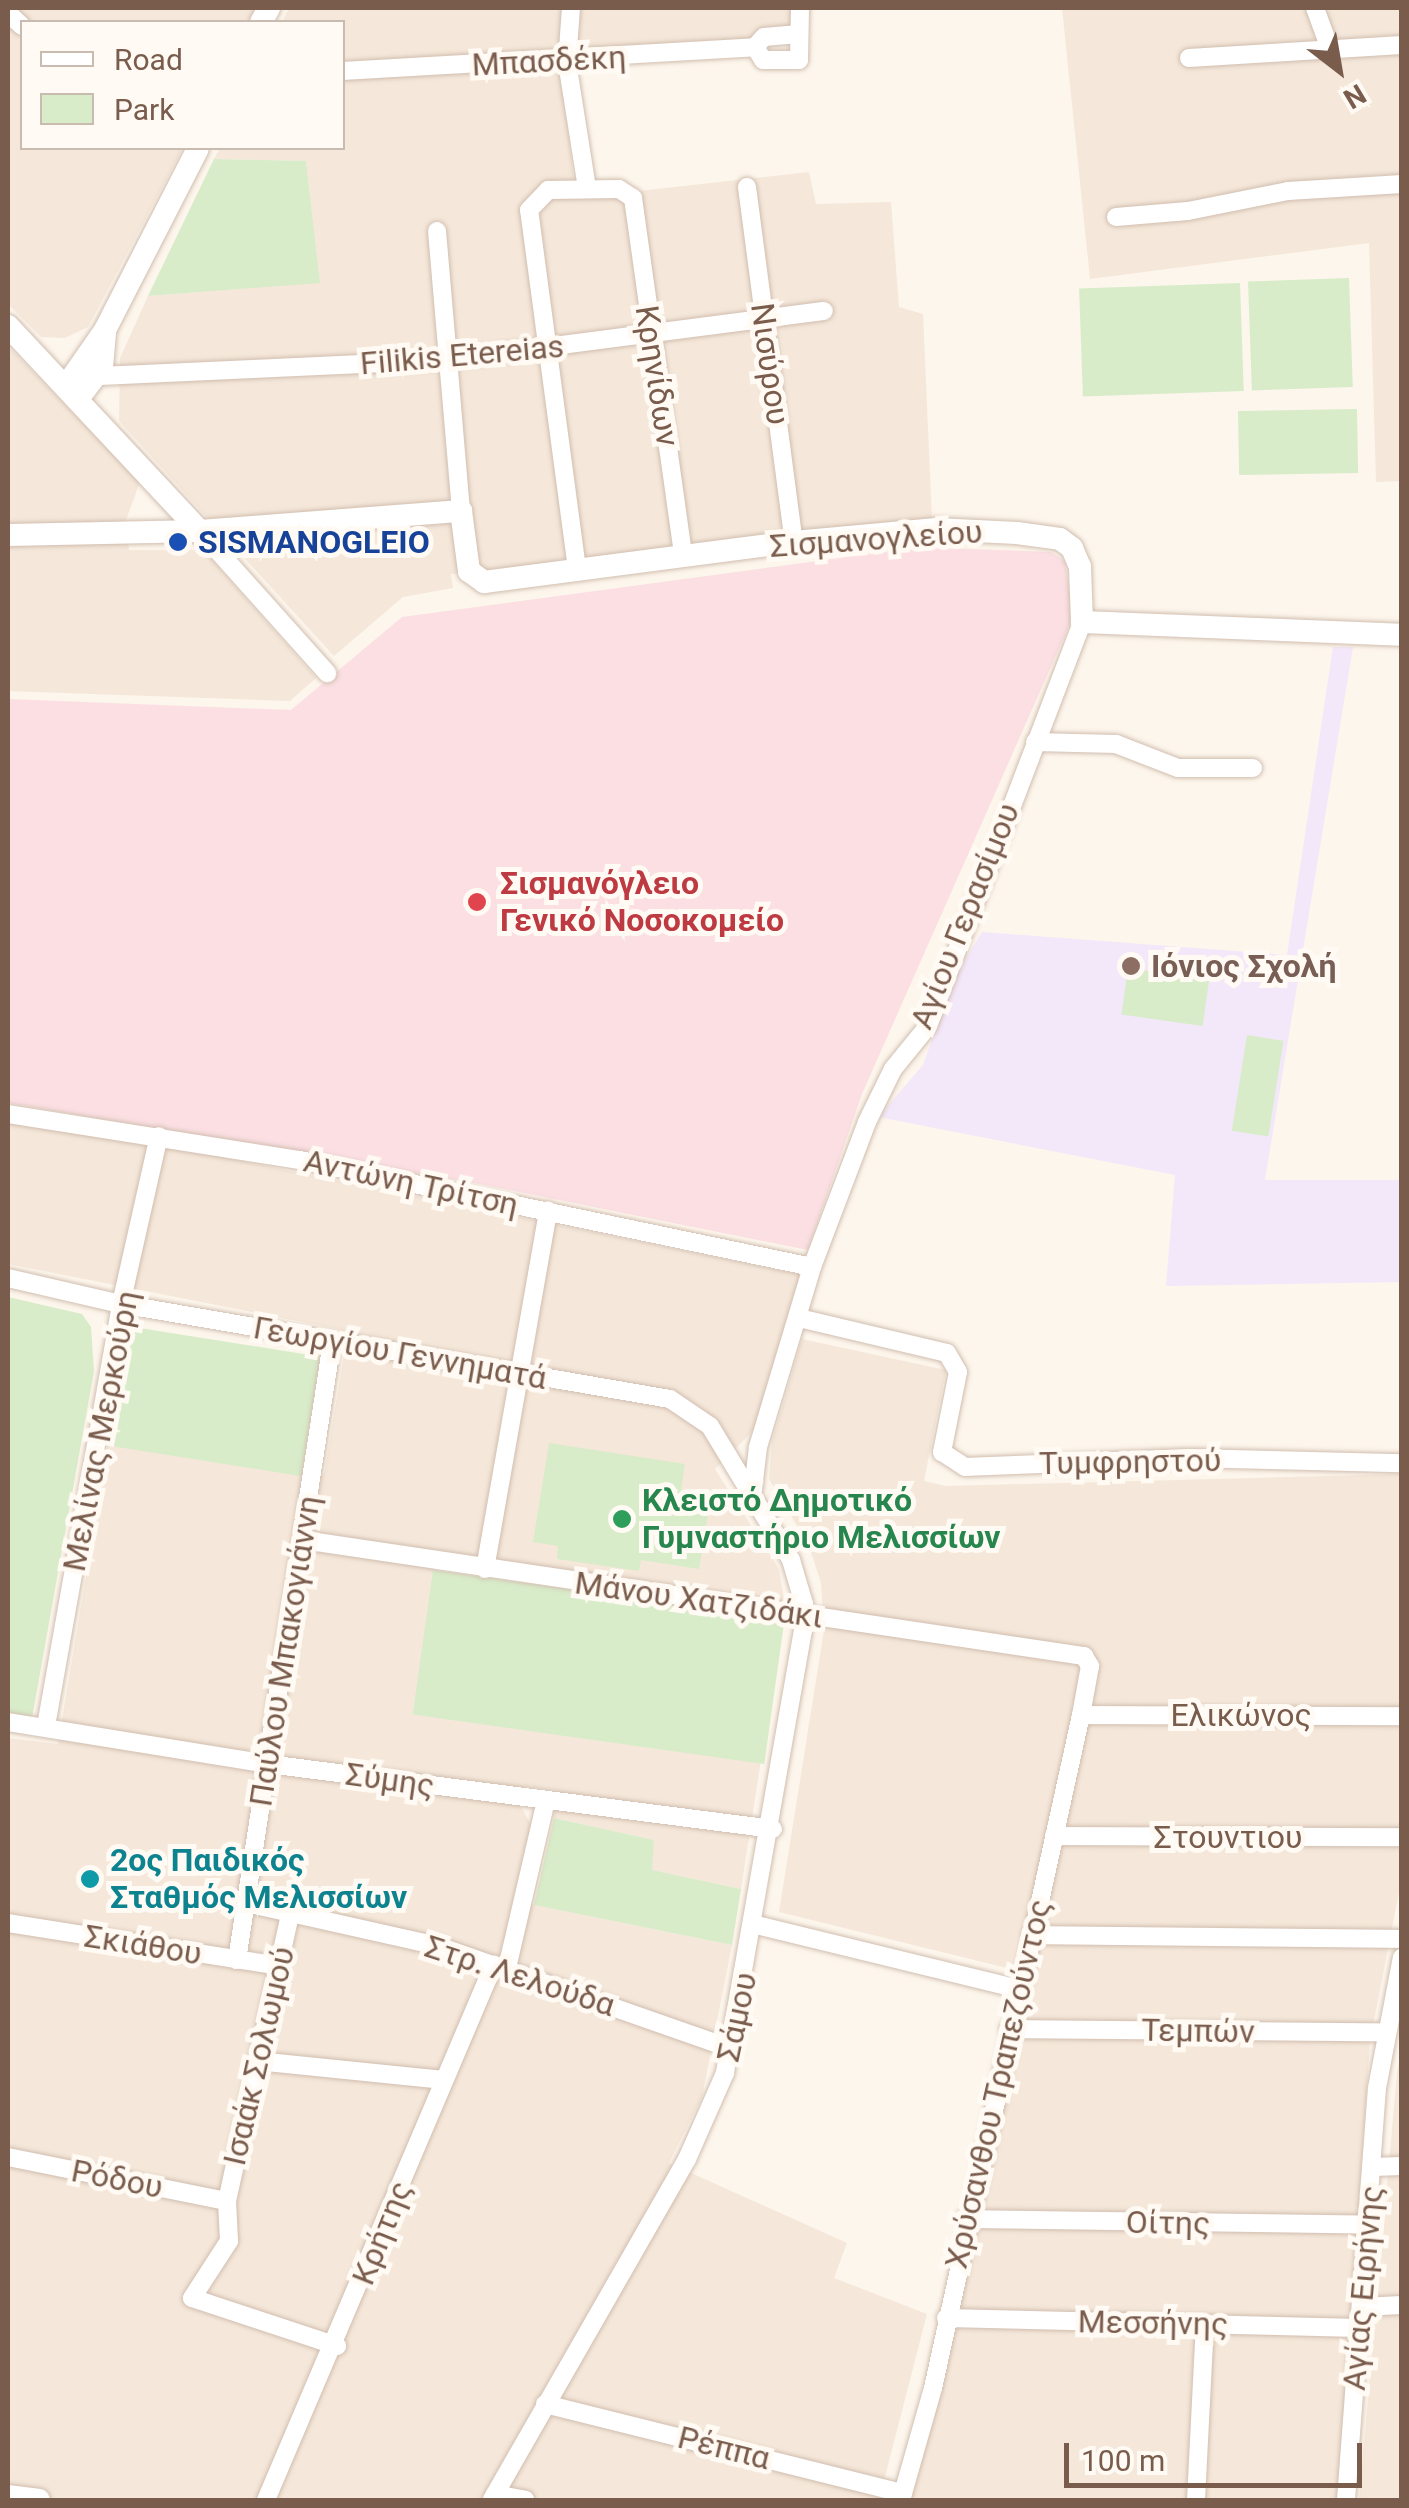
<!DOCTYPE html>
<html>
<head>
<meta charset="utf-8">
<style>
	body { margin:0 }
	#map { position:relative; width:1409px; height:2508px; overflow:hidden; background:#fdf6ec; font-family:Roboto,sans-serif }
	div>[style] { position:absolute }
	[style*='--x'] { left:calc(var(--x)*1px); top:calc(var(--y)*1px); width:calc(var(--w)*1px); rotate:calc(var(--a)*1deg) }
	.residential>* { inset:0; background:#f5e8da }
	.education>* { inset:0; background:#f3e8fa }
	.medical>* { inset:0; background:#fbdfe3 }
	.green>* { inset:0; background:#d8ecc9; transform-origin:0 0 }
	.roads { filter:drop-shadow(0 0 2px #d1beb0) drop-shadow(0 0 2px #d1beb0) }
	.minor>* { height:18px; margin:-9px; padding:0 9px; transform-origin:9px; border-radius:9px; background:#fff }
	.tertiary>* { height:22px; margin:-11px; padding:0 11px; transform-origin:11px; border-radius:11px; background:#fff }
	.dots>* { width:28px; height:28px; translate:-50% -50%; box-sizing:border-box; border:5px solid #fffaf3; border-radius:50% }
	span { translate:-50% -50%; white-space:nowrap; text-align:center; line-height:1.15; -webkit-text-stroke:10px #fffaf3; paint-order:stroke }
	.street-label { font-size:32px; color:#7a5c4d }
	.transit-label { font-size:32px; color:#164399; font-weight:700 }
	.left { translate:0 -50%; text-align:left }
	.health-label { font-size:32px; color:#be3a42; font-weight:700 }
	.education-label { font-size:32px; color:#785e54; font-weight:700 }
	.leisure-label { font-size:32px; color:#27864d; font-weight:700 }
	.culture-label { font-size:32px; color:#0d838f; font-weight:700 }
	.frame { position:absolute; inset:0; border:10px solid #7a5c4d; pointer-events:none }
	.legend { position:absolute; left:20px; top:20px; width:325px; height:130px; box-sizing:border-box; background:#fffaf3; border:2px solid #cabbb1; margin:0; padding:12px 18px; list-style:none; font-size:30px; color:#7a5c4d }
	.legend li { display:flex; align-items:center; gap:20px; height:50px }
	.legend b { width:50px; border:2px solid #cabbb1 }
	.north { position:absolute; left:1289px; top:20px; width:100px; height:100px; -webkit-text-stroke:8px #fffaf3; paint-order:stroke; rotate:149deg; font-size:28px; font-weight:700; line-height:40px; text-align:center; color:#7a5c4d }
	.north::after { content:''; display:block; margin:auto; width:35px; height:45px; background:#7a5c4d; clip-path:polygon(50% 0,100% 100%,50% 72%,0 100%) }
	.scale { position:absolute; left:1064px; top:2443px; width:298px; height:45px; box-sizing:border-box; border:5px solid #7a5c4d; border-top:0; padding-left:12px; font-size:30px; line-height:35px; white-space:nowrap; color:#7a5c4d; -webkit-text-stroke:8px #fffaf3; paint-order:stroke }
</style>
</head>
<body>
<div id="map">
	<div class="residential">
		<div style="clip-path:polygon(8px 8px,258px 8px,250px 22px,22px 22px,22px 148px,183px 148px,88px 327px,65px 338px,41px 337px,8px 304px)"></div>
		<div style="clip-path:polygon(289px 8px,791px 8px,790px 35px,559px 55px,576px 198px,809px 172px,816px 204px,891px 202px,899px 307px,923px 314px,932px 519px,451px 574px,453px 588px,403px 597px,334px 656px,119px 421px,120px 358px,148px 296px,319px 282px,306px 161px,214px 159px,220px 148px,342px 148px,342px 22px,282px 22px)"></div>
		<div style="clip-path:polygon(1062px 8px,1401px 8px,1401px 481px,1376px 482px,1369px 243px,1090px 279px)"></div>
		<div style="clip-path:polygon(8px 346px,140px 482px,126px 520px,129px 550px,203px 550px,316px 678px,290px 701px,8px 691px)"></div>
		<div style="clip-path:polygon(8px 1123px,173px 1147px,802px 1275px,758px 1426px,715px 1469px,779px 1569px,785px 1605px,435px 1553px,419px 1715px,762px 1754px,741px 1889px,651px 1870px,654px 1840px,554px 1818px,557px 1790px,526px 1786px,521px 1807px,532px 1826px,515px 1901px,732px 1945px,702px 2097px,669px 2163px,847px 2243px,834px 2278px,927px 2314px,879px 2500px,8px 2500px,8px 1738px,58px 1744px,108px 1445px,324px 1475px,348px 1331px,8px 1264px)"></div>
		<div style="clip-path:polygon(802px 1339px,946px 1370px,924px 1481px,946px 1486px,1401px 1474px,1401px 1882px,1370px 2041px,1339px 2500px,911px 2500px,1035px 1975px,779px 1912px,824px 1630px,821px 1583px,809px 1546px,769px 1479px,772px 1442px)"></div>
		<div style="clip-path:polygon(1401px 2050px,1401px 2500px,1359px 2500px,1397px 2072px)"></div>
	</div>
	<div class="education">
		<div style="clip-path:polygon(1333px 647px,1353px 647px,1265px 1180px,1401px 1180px,1401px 1282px,1166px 1286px,1175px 1175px,878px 1117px,923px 1065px,954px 977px,982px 932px,1287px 955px)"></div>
	</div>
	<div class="medical">
		<div style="clip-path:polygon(921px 547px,1051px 552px,1065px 561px,1073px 617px,862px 1094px,808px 1250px,479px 1184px,8px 1103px,8px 699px,291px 710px,402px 617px)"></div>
	</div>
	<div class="green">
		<div style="clip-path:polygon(214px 159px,306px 161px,320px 283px,148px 296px)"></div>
		<div style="left:1349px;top:278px;width:109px;height:101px;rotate:88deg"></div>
		<div style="left:1240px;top:283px;width:108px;height:161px;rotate:88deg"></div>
		<div style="left:1357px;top:409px;width:64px;height:119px;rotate:89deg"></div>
		<div style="left:1128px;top:968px;width:82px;height:47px;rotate:8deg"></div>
		<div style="left:1247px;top:1035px;width:37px;height:97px;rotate:9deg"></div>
		<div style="clip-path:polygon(8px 1297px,82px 1314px,91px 1327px,94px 1371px,32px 1718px,8px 1714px)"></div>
		<div style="left:127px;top:1326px;width:196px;height:121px;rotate:9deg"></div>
		<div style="clip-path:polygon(549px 1443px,685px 1464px,681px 1491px,711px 1496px,699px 1569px,641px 1560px,639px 1571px,557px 1559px,558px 1546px,533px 1542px)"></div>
		<div style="left:433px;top:1570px;width:355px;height:146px;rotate:8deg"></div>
		<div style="clip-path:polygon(554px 1818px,654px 1840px,652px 1870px,741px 1889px,732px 1945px,534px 1905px)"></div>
	</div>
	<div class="roads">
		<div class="minor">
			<div style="--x:571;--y:8;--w:54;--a:94.2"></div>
			<div style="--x:567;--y:62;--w:128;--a:81"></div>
			<div style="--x:1315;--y:8;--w:44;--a:69.9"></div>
			<div style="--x:8;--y:13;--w:19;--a:43"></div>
			<div style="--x:755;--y:47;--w:15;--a:58"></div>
			<div style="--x:763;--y:60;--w:36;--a:0"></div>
			<div style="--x:799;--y:60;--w:52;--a:-88.9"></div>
			<div style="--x:1189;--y:58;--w:213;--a:-3.5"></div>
			<div style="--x:342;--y:71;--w:414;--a:-3.3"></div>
			<div style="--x:755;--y:47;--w:13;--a:-48"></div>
			<div style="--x:764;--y:37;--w:35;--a:-5"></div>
			<div style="--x:747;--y:187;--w:358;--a:82.5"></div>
			<div style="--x:1116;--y:217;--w:72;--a:-4.8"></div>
			<div style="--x:1188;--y:211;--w:102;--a:-11.3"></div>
			<div style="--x:1288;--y:191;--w:114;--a:-3.5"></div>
			<div style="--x:437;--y:231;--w:281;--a:85.1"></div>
			<div style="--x:98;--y:376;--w:348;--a:-2.6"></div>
			<div style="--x:446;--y:360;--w:381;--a:-7.4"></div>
			<div style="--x:200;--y:531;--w:191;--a:48.2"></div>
			<div style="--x:577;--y:569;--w:362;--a:-97.6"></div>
			<div style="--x:529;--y:210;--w:28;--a:-46"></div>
			<div style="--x:548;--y:190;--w:71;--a:-0.8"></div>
			<div style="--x:619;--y:189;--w:17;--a:33"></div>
			<div style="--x:633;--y:198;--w:360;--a:82"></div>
			<div style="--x:1035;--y:742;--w:81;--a:1.4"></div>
			<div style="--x:1116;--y:744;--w:66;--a:21.2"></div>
			<div style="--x:1178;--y:768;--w:75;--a:0"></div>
			<div style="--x:8;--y:1114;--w:296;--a:9"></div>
			<div style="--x:300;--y:1160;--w:523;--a:11.8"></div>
			<div style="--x:8;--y:1278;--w:116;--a:13"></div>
			<div style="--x:121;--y:1304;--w:557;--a:9.82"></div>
			<div style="--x:670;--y:1399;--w:48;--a:34"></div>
			<div style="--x:710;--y:1426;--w:157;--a:58.8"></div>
			<div style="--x:791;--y:1560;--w:46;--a:73.5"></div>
			<div style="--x:804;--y:1604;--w:26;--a:92"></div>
			<div style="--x:803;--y:1630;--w:450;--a:100"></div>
			<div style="--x:725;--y:2073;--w:94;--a:113.8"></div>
			<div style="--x:687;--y:2159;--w:393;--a:119.8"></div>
			<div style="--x:799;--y:1318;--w:152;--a:13.3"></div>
			<div style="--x:947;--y:1353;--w:22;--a:60"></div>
			<div style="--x:958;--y:1372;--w:82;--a:101.3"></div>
			<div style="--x:942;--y:1452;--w:27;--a:33"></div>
			<div style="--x:965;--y:1467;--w:225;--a:-2.3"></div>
			<div style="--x:1190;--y:1458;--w:212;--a:1.4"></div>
			<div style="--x:753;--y:1490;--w:43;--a:-83.4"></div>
			<div style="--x:758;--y:1447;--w:188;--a:-73.3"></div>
			<div style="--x:812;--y:1267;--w:155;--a:-69.2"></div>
			<div style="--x:867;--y:1122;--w:59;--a:-63.9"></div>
			<div style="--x:893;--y:1069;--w:55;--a:-50.9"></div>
			<div style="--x:928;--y:1026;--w:432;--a:-69.1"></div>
			<div style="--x:303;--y:1540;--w:790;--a:8.45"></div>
			<div style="--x:1084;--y:1656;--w:12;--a:59"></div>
			<div style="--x:1090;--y:1666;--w:50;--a:100.4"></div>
			<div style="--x:1081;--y:1715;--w:689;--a:102.4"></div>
			<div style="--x:933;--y:2388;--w:116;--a:105.9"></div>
			<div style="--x:485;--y:1569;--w:364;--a:-80"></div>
			<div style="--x:1081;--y:1715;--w:321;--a:0.2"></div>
			<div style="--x:8;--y:1722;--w:263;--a:9.2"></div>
			<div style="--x:268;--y:1764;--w:509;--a:7.33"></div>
			<div style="--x:46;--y:1726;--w:429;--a:-79.9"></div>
			<div style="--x:121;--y:1304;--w:172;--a:-77.3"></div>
			<div style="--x:1054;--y:1836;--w:348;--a:0.2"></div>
			<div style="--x:246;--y:1903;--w:197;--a:12.6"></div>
			<div style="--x:438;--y:1946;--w:312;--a:19.3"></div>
			<div style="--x:291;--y:1910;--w:298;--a:102.4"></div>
			<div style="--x:227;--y:2201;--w:40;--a:87.1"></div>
			<div style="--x:229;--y:2241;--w:68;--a:123"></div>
			<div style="--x:192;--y:2298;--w:153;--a:18.3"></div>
			<div style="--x:8;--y:1923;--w:275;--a:9"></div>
			<div style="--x:756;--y:1925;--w:270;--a:13.7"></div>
			<div style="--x:1031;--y:1935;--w:371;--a:0.6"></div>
			<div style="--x:237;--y:1960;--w:625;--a:-81.26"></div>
			<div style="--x:507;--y:1968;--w:171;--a:-76.9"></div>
			<div style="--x:1009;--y:2029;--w:378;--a:0.5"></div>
			<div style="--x:257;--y:2061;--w:188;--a:5.8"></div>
			<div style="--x:8;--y:2157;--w:223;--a:11.4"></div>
			<div style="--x:1373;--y:2167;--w:29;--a:-2"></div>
			<div style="--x:965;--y:2219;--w:405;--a:0.8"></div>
			<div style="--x:1362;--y:2307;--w:40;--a:-2.9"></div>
			<div style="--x:946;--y:2318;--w:415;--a:1.4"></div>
			<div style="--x:545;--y:2404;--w:369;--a:14"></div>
			<div style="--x:495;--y:2494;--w:31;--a:11"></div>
			<div style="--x:266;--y:2500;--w:582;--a:-66.96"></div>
			<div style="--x:1196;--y:2500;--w:176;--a:-87.1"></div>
			<div style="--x:1346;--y:2500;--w:413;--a:-85.7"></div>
			<div style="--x:1377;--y:2088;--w:133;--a:-79.2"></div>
		</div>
		<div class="tertiary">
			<div style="--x:261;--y:22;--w:16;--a:-60"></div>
			<div style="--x:8;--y:326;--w:281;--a:46.9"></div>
			<div style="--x:66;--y:386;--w:68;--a:-55.1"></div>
			<div style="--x:105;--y:330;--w:204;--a:-62.9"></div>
			<div style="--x:78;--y:399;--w:40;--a:-53"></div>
			<div style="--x:102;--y:367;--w:36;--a:-85"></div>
			<div style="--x:8;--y:535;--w:192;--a:-1.2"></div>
			<div style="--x:200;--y:531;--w:262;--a:-4.4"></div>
			<div style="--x:461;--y:511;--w:61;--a:82.4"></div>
			<div style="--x:469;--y:571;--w:19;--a:36"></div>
			<div style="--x:484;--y:582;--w:313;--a:-7.4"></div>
			<div style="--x:794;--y:542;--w:143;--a:-5.2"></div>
			<div style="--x:936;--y:529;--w:81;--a:2.8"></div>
			<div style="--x:1017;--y:533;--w:43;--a:7.9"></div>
			<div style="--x:1060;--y:539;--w:15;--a:37"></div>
			<div style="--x:1072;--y:548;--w:21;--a:67"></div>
			<div style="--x:1080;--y:567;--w:55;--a:87.9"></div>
			<div style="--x:1082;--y:622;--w:320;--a:2.3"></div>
			<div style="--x:8;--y:2496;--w:31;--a:7"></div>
		</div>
	</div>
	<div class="dots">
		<div style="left:178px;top:542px;background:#1a4fb4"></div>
		<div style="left:477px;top:902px;background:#e0444e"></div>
		<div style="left:1131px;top:966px;background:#8d6e63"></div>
		<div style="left:622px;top:1519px;background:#2e9e5b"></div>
		<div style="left:90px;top:1879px;background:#0f9aa8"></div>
	</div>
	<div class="street-label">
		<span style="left:549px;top:61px;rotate:-3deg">Μπασδέκη</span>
		<span style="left:462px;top:355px;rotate:-5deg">Filikis Etereias</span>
		<span style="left:770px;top:364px;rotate:82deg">Νισύρου</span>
		<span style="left:657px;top:376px;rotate:81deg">Κρηνίδων</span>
		<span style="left:876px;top:539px;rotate:-4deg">Σισμανογλείου</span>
		<span style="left:965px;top:916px;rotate:-68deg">Αγίου Γερασίμου</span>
		<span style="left:411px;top:1183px;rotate:12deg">Αντώνη Τρίτση</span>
		<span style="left:400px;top:1353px;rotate:10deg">Γεωργίου Γεννηματά</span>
		<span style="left:101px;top:1431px;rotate:-79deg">Μελίνας Μερκούρη</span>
		<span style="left:1130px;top:1462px;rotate:-1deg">Τυμφρηστού</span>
		<span style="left:699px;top:1600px;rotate:8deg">Μάνου Χατζιδάκι</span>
		<span style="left:285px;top:1651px;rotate:-81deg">Παύλου Μπακογιάννη</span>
		<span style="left:1241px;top:1715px">Ελικώνος</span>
		<span style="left:390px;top:1780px;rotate:8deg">Σύμης</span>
		<span style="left:1228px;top:1837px">Στουντιου</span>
		<span style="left:143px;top:1945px;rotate:9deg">Σκιάθου</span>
		<span style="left:520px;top:1976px;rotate:18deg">Στρ. Λελούδα</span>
		<span style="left:737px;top:2017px;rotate:-78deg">Σάμου</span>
		<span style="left:1198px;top:2031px;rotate:1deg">Τεμπών</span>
		<span style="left:259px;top:2056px;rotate:-77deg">Ισαάκ Σολωμού</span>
		<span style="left:998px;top:2084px;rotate:-77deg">Χρύσανθου Τραπεζούντος</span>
		<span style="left:117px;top:2179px;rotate:11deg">Ρόδου</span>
		<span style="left:1168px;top:2223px;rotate:1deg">Οίτης</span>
		<span style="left:382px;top:2233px;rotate:-68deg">Κρήτης</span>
		<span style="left:1363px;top:2288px;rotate:-85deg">Αγίας Ειρήνης</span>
		<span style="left:1153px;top:2323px;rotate:1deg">Μεσσήνης</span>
		<span style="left:724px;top:2448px;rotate:14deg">Ρέππα</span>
	</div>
	<div class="transit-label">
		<span class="left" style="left:198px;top:542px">SISMANOGLEIO</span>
	</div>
	<div class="health-label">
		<span class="left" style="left:500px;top:902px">Σισμανόγλειο<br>Γενικό Νοσοκομείο</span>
	</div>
	<div class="education-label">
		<span class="left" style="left:1151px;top:966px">Ιόνιος Σχολή</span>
	</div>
	<div class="leisure-label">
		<span class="left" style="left:642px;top:1519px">Κλειστό Δημοτικό<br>Γυμναστήριο Μελισσίων</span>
	</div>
	<div class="culture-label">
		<span class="left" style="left:110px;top:1879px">2ος Παιδικός<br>Σταθμός Μελισσίων</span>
	</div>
	<div class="frame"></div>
	<ul class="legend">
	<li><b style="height:12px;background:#fff"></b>Road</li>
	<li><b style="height:28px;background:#d8ecc9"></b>Park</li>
	</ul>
	<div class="north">N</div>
	<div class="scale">100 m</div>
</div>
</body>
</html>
